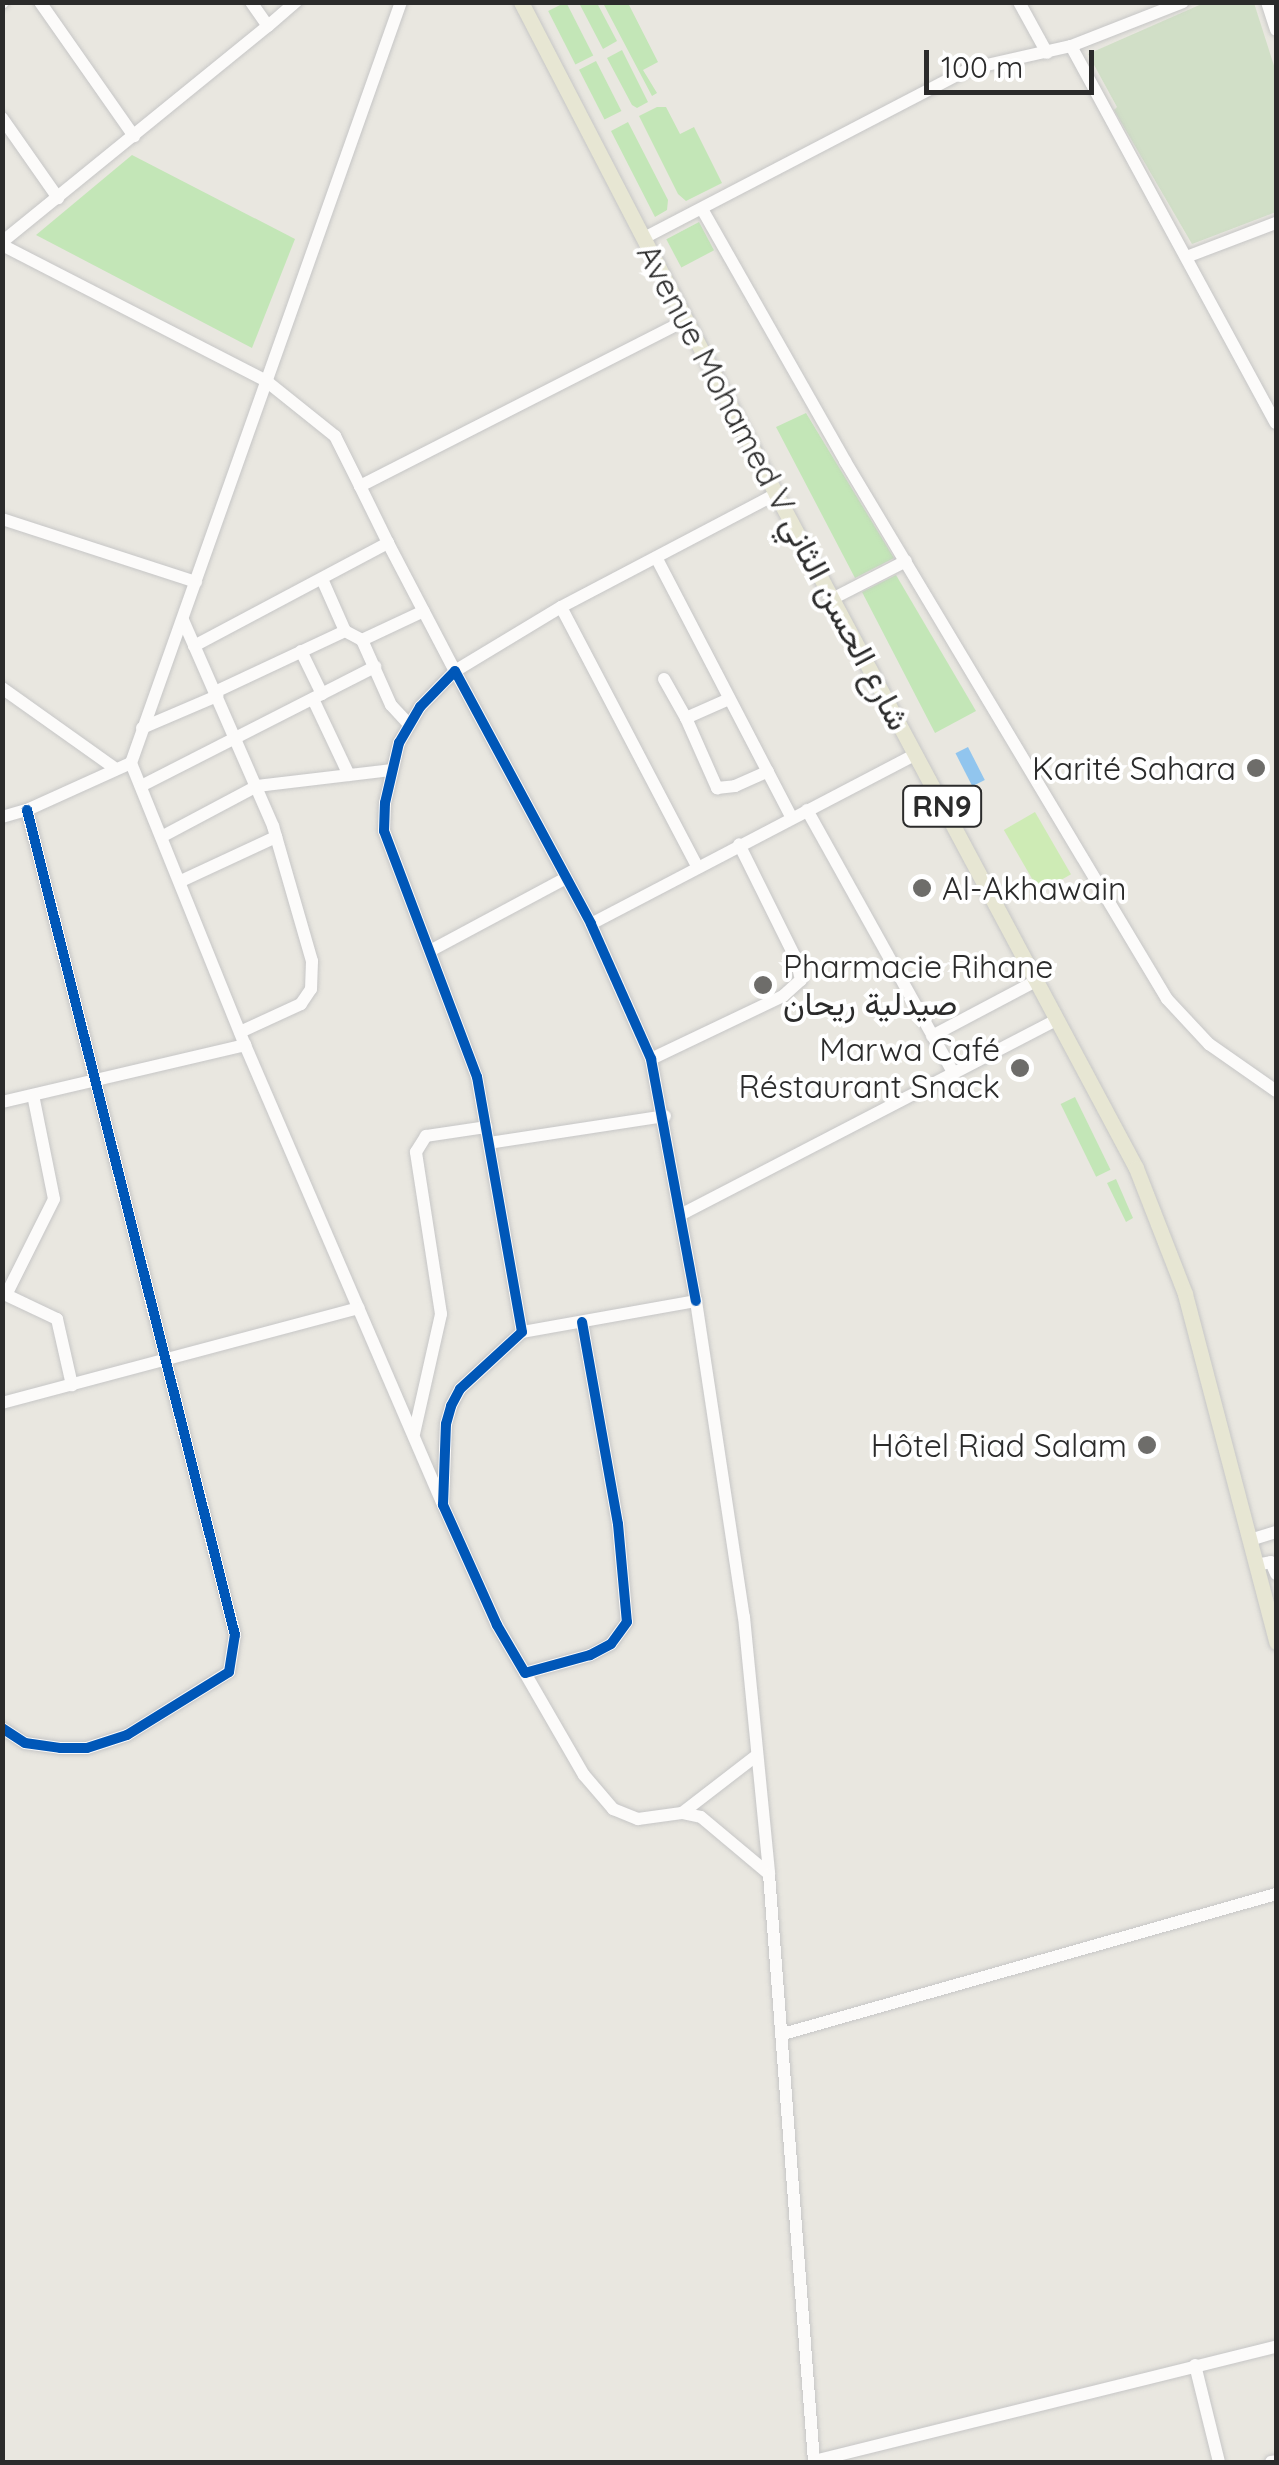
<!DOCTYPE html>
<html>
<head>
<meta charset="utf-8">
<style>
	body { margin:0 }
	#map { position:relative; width:1279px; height:2465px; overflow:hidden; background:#e9e7e0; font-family:Quicksand,Vazirmatn,sans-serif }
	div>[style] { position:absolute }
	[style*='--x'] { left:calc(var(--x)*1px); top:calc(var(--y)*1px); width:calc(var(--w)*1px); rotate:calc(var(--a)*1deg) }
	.green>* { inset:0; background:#c3e6b7; transform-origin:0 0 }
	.cemetery>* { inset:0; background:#d1dfc7 }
	.pitch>* { inset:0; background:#ceebb5; transform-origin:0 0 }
	.water>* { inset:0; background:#91c5ee; transform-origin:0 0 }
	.roads { filter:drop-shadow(0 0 2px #c6c6c6) drop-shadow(0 0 2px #c6c6c6) }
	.minor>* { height:12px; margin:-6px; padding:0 6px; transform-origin:6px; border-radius:6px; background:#fcfbfa }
	.major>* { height:15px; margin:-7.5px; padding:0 7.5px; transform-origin:7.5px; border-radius:7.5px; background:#e7e6d3 }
	.cycleway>* { height:10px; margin:-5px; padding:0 5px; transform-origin:5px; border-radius:5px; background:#0057b8 }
	.dots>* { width:28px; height:28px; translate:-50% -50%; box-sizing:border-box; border:5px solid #fff; border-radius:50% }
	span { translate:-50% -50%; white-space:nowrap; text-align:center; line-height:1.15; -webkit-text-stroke:8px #fff; paint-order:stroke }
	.shield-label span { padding:2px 8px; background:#fff; border:2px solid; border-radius:8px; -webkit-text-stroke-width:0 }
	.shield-label { font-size:30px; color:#2b2b2b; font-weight:700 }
	.street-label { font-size:32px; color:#2b2b2b }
	.poi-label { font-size:32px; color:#2b2b2b }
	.right { translate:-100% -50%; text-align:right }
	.left { translate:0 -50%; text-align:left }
	.frame { position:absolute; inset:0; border:5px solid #2b2b2b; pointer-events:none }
	.scale { position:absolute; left:924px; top:50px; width:170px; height:45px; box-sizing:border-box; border:5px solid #2b2b2b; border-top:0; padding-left:12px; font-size:30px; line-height:35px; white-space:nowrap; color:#2b2b2b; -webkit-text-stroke:8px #fff; paint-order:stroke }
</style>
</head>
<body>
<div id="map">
	<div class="green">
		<div style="left:566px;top:2px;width:60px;height:20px;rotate:63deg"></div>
		<div style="clip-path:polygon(579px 3px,597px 3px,617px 41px,603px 49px)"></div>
		<div style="clip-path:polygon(603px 3px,628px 3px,658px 62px,643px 70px,657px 93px,652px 96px)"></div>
		<div style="clip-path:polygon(622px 50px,648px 102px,637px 108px,632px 105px,607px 58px)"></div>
		<div style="left:596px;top:61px;width:56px;height:19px;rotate:63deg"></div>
		<div style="clip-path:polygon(657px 107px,666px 107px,680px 134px,694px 127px,722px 183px,686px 201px,678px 194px,639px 116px)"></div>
		<div style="clip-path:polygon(628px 122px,668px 200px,667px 210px,655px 217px,611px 131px)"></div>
		<div style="clip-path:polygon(132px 155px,295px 239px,252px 348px,36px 235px)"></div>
		<div style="left:699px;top:222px;width:32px;height:37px;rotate:62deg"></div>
		<div style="clip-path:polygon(806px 413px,894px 558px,855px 578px,776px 427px)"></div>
		<div style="clip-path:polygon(896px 575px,976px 711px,935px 733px,862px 592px)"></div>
		<div style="left:1075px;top:1097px;width:81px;height:16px;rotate:64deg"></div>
		<div style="clip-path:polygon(1116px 1179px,1133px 1218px,1126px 1222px,1107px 1183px)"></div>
	</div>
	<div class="cemetery">
		<div style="clip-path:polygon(1204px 3px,1254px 3px,1276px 72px,1276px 212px,1192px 244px,1114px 110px,1117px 107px,1088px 54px)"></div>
	</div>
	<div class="pitch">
		<div style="left:1035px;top:812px;width:72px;height:36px;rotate:60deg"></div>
	</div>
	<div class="water">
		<div style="left:968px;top:747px;width:37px;height:14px;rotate:63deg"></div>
	</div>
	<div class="roads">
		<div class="minor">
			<div style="--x:40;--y:2;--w:164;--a:55"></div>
			<div style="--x:251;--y:2;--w:29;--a:55"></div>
			<div style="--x:268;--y:26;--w:37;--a:-41"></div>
			<div style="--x:1019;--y:2;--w:58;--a:61.2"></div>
			<div style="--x:1267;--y:2;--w:29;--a:72"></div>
			<div style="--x:2;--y:3;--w:1;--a:-45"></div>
			<div style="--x:1071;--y:46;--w:429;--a:61.5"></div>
			<div style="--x:2;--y:118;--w:98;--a:55"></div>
			<div style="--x:702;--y:209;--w:290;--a:60.4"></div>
			<div style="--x:845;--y:461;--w:627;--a:59.1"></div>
			<div style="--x:1167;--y:999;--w:62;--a:47"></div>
			<div style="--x:1209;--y:1044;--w:82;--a:35"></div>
			<div style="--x:644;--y:238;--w:366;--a:-27.5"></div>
			<div style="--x:969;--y:69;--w:105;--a:-12.7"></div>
			<div style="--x:1071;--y:46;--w:120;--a:-21.4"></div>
			<div style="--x:2;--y:242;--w:343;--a:-39.1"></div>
			<div style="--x:2;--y:245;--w:296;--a:27.2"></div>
			<div style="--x:265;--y:380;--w:90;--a:38.7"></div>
			<div style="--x:335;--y:436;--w:56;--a:63.4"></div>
			<div style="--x:1189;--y:256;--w:93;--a:-20.8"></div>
			<div style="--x:686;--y:320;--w:366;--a:153"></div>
			<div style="--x:360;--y:486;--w:64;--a:63.8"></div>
			<div style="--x:388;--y:543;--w:144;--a:62.4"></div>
			<div style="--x:455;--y:671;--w:124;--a:-31.1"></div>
			<div style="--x:561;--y:607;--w:243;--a:-27.7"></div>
			<div style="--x:2;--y:519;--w:204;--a:18"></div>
			<div style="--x:657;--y:559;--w:292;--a:62.5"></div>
			<div style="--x:322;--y:579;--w:57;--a:66.1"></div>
			<div style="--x:345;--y:631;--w:19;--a:28"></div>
			<div style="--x:362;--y:640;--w:71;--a:66"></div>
			<div style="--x:391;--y:705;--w:25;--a:47"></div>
			<div style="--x:832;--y:599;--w:83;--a:-27.2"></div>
			<div style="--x:561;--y:607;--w:293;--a:62.3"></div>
			<div style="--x:183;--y:620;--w:225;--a:66.4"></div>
			<div style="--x:273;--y:826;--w:141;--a:73.9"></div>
			<div style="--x:312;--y:961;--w:28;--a:92"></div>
			<div style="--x:311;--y:989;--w:18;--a:124"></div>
			<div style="--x:301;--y:1004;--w:67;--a:155.3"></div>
			<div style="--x:362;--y:640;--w:68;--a:-25.1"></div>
			<div style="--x:194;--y:646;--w:220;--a:-28"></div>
			<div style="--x:301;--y:651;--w:48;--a:64"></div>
			<div style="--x:664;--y:679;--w:45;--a:60.6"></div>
			<div style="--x:686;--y:718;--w:47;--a:-23.8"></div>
			<div style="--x:2;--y:688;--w:140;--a:35.4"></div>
			<div style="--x:215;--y:692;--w:144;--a:-25.1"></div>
			<div style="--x:313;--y:699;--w:84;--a:64.7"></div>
			<div style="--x:686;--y:718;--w:77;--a:66.1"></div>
			<div style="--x:717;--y:788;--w:18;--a:-6"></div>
			<div style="--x:735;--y:786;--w:36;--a:-24"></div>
			<div style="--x:142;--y:728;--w:82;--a:-23.1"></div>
			<div style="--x:131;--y:763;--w:304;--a:68"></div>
			<div style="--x:245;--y:1045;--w:498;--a:66.7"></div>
			<div style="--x:141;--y:786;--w:263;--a:-27"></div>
			<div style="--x:807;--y:810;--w:300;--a:60.9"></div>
			<div style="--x:2;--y:817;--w:26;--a:-16"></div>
			<div style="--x:27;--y:810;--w:114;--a:-24.3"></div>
			<div style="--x:131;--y:763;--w:807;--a:-70.47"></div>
			<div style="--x:163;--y:836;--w:106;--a:-28"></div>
			<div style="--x:257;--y:786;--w:136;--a:-6.8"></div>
			<div style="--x:181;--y:881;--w:105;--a:-24.9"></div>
			<div style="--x:591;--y:924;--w:365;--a:-27.6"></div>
			<div style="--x:430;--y:951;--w:154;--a:-28.2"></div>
			<div style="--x:932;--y:1036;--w:118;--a:-27.9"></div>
			<div style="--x:651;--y:1059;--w:146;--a:-25.5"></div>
			<div style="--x:783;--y:996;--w:24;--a:-42"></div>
			<div style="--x:801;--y:980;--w:22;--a:-103"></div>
			<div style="--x:796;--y:959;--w:128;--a:-116.4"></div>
			<div style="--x:2;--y:1102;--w:250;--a:-13.2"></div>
			<div style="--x:489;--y:1143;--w:178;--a:-8.7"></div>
			<div style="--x:682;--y:1214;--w:422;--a:-27.4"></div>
			<div style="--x:2;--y:1293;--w:61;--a:25.3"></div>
			<div style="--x:57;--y:1319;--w:68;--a:77.2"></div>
			<div style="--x:6;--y:1295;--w:107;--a:-63.4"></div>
			<div style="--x:54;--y:1199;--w:106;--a:-101.4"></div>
			<div style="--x:582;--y:1322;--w:205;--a:79.9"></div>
			<div style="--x:618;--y:1524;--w:98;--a:84.8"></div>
			<div style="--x:627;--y:1622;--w:27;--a:126"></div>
			<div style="--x:611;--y:1644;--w:24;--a:152"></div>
			<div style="--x:590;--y:1655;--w:67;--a:164.5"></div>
			<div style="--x:525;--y:1673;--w:56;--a:-120.3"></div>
			<div style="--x:497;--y:1625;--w:132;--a:-114.2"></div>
			<div style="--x:443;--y:1505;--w:81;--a:-87.9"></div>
			<div style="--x:446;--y:1424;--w:19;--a:-74"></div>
			<div style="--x:451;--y:1406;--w:19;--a:-62"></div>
			<div style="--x:460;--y:1389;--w:84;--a:-42.6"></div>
			<div style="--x:522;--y:1332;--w:259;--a:-100"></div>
			<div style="--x:477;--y:1077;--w:263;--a:-110.7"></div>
			<div style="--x:384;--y:831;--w:28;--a:-88"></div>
			<div style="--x:385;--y:803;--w:62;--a:-76.9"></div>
			<div style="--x:399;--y:743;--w:42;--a:-59.7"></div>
			<div style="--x:420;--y:707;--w:50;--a:-45.8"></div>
			<div style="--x:455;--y:671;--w:287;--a:61.7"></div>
			<div style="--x:591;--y:924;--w:148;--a:66"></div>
			<div style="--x:651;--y:1059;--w:246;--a:79.5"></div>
			<div style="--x:522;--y:1332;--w:177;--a:-10.1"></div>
			<div style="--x:696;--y:1301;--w:320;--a:81.4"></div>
			<div style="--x:744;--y:1617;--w:258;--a:84.4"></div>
			<div style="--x:2;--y:1403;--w:369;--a:-14.9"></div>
			<div style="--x:414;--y:1434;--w:123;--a:-77.3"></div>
			<div style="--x:441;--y:1314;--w:164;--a:-98.8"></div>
			<div style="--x:416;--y:1152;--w:19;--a:-58"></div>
			<div style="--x:426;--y:1136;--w:61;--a:-8.5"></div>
			<div style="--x:1250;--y:1540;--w:27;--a:-17"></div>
			<div style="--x:1256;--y:1565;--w:15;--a:-11"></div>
			<div style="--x:1271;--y:1562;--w:13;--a:67"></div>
			<div style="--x:525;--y:1673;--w:118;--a:60"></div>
			<div style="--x:584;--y:1775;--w:45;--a:49.5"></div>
			<div style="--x:613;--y:1809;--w:27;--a:22"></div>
			<div style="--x:638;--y:1819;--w:44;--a:-7.8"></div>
			<div style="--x:682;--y:1813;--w:19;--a:12"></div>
			<div style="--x:701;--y:1817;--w:89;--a:40"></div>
			<div style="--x:769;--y:1874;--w:590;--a:85.62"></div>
			<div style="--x:2;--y:1728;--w:27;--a:33"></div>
			<div style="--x:25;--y:1743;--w:35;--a:8"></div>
			<div style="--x:60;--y:1748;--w:27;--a:0"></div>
			<div style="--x:87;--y:1748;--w:42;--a:-18"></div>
			<div style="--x:127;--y:1735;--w:120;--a:-31.7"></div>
			<div style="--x:229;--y:1672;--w:37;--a:-81"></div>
			<div style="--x:235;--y:1635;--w:851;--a:-104.15"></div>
			<div style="--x:682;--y:1813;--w:95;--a:-37.7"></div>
			<div style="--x:783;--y:2034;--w:512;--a:-15.85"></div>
			<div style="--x:1195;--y:2365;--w:100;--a:76.1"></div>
			<div style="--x:814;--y:2461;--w:476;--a:-13.9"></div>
			<div style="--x:1271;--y:2462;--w:5;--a:-11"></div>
		</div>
		<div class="major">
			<div style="--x:521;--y:2;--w:554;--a:62.6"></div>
			<div style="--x:776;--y:494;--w:764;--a:61.89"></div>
			<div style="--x:1136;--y:1168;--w:135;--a:68.7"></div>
			<div style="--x:1185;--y:1294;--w:360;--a:75.3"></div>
		</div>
	</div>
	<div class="cycleway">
		<div style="--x:582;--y:1322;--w:205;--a:79.9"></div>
		<div style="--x:618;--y:1524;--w:98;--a:84.8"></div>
		<div style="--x:627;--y:1622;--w:27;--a:126"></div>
		<div style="--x:611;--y:1644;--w:24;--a:152"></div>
		<div style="--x:590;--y:1655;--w:67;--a:164.5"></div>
		<div style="--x:525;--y:1673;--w:56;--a:-120.3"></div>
		<div style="--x:497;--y:1625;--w:132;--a:-114.2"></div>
		<div style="--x:443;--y:1505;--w:81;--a:-87.9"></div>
		<div style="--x:446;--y:1424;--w:19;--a:-74"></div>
		<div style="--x:451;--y:1406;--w:19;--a:-62"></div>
		<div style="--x:460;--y:1389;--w:84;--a:-42.6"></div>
		<div style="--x:522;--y:1332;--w:259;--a:-100"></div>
		<div style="--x:477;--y:1077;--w:263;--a:-110.7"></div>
		<div style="--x:384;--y:831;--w:28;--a:-88"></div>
		<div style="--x:385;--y:803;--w:62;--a:-76.9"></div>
		<div style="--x:399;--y:743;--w:42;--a:-59.7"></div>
		<div style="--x:420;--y:707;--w:50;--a:-45.8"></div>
		<div style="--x:455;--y:671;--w:287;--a:61.7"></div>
		<div style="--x:591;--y:924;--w:148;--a:66"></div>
		<div style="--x:651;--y:1059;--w:246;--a:79.5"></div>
		<div style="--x:2;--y:1728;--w:27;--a:33"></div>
		<div style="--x:25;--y:1743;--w:35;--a:8"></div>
		<div style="--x:60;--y:1748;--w:27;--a:0"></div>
		<div style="--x:87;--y:1748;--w:42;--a:-18"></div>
		<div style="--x:127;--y:1735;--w:120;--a:-31.7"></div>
		<div style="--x:229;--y:1672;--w:37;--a:-81"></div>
		<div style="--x:235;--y:1635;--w:851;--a:-104.15"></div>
	</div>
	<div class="dots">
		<div style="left:1256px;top:768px;background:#6e6d6a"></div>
		<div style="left:922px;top:888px;background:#6e6d6a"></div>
		<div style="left:763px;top:985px;background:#6e6d6a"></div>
		<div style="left:1020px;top:1068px;background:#6e6d6a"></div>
		<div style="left:1147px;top:1445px;background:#6e6d6a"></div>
	</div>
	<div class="shield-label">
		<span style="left:942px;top:806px">RN9</span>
	</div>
	<div class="street-label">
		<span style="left:774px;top:487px;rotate:62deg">Avenue Mohamed V شارع الحسن الثاني</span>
	</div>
	<div class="poi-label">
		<span class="right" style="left:1236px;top:768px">Karité Sahara</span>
		<span class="left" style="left:942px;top:888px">Al-Akhawain</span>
		<span class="left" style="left:783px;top:985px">Pharmacie Rihane<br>صيدلية ريحان</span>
		<span class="right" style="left:1000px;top:1068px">Marwa Café<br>Réstaurant Snack</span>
		<span class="right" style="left:1127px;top:1445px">Hôtel Riad Salam</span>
	</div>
	<div class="frame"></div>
	<div class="scale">100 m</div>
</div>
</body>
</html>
